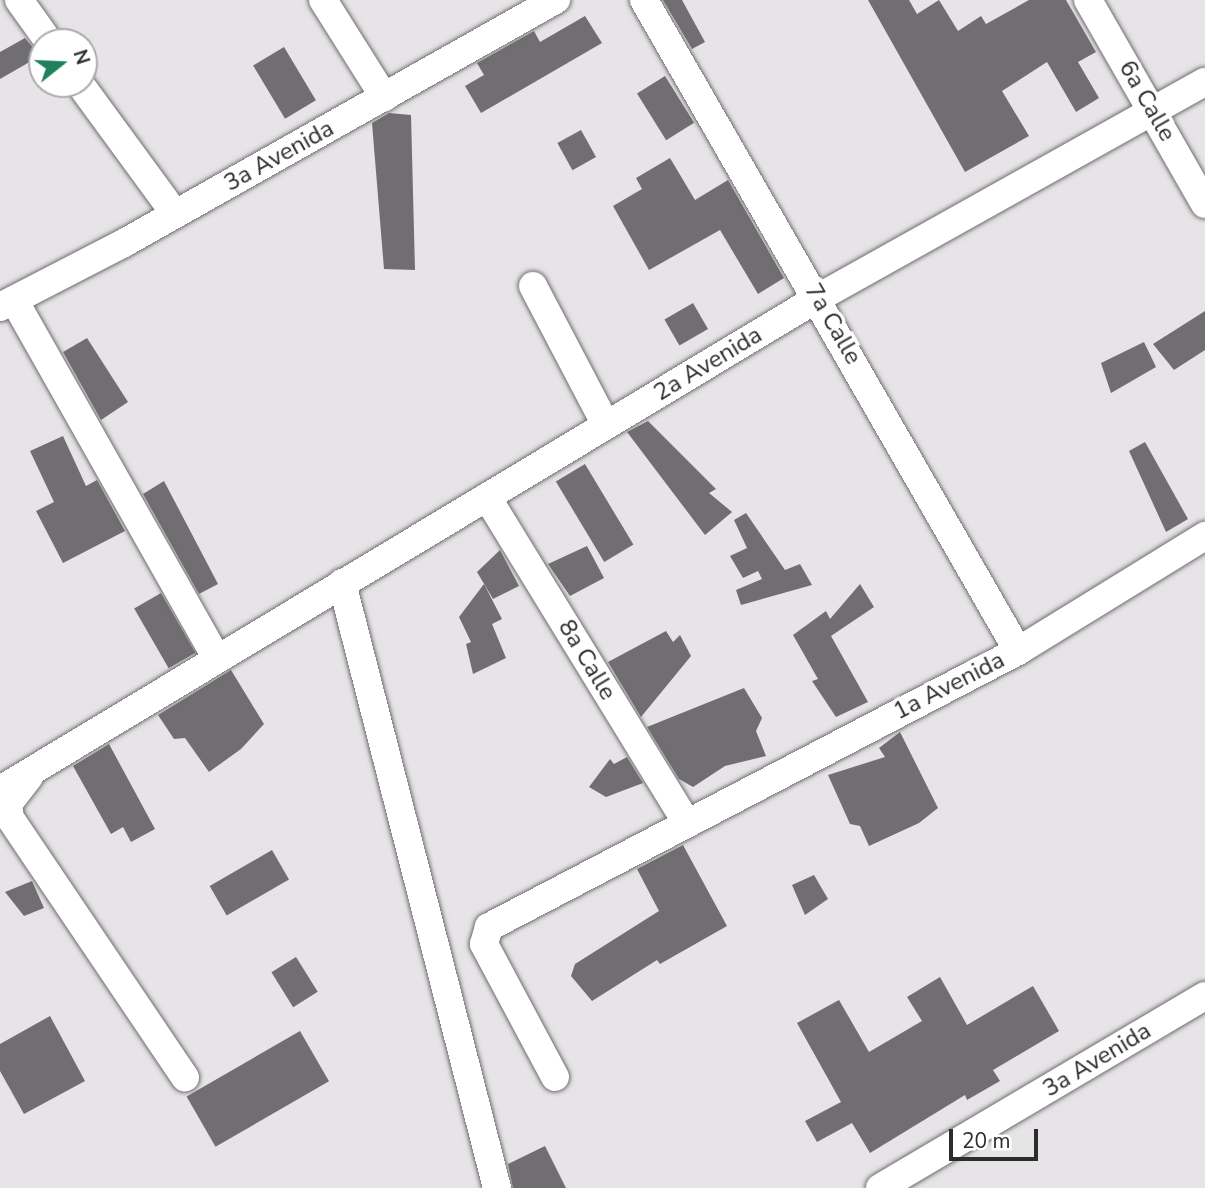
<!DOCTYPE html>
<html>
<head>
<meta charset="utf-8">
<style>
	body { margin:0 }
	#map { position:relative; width:1205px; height:1188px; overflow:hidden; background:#e7e4e7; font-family:"Nunito Sans",sans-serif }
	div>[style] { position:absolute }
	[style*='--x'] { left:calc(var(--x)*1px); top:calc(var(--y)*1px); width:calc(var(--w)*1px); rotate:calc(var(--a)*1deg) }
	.building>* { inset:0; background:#706e71; transform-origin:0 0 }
	.roads { filter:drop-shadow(0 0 2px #6f6d6f) drop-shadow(0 0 2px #6f6d6f) }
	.street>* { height:28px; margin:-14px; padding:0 14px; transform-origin:14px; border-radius:14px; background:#fff }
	span { translate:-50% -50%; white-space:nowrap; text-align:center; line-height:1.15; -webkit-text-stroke:7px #fff; paint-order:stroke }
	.street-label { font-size:24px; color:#2d2c2d }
	.north { position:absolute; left:28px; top:28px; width:70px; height:70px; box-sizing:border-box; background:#fff; border:2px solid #ababab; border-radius:50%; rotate:72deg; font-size:19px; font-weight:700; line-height:28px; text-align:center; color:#2d2c2d }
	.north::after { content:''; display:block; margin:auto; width:24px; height:32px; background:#1e815b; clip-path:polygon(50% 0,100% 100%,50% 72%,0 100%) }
	.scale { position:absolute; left:949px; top:1129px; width:89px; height:32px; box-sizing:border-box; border:4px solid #2d2c2d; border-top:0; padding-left:9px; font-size:21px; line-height:24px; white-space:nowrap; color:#2d2c2d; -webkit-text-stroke:5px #fff; paint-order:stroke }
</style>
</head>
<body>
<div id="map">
	<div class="building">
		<div style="clip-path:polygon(663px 0,682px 0,705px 42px,692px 49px)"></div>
		<div style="clip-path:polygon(868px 0,909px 0,917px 14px,939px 0,958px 31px,981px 16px,986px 24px,1029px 0,1066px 0,1096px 52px,1078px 62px,1099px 98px,1076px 112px,1047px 62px,1002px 91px,1029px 136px,965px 172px)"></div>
		<div style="clip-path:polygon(585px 16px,602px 43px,481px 113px,465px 86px,484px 75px,477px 63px,534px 31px,540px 42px)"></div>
		<div style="clip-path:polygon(25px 38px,40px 56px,0 79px,0 52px)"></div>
		<div style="left:284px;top:47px;width:62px;height:36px;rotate:59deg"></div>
		<div style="left:665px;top:76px;width:55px;height:33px;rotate:58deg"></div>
		<div style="clip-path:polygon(389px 113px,411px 115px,415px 270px,384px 269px,372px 123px)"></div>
		<div style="left:581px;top:130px;width:31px;height:27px;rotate:61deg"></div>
		<div style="clip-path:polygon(670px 158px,695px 200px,728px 180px,784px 278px,758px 294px,720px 230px,649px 270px,613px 206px,642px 189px,636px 178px)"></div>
		<div style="left:693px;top:303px;width:30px;height:33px;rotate:60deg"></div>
		<div style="clip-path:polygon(1205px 311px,1205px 350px,1174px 370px,1153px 344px)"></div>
		<div style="clip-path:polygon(87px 338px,128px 402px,101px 420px,63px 352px)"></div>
		<div style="clip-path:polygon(1144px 342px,1156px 367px,1111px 393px,1101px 363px)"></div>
		<div style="clip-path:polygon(648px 421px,716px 489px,709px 493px,732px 512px,705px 535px,627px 432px)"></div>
		<div style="clip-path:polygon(63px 436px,86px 486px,97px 480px,125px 531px,63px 563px,36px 511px,54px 502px,30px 451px)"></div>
		<div style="clip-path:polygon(1145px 442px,1188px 519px,1166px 532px,1129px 451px)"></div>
		<div style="left:585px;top:464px;width:94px;height:34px;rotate:59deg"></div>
		<div style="clip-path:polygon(164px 481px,218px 584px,199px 594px,143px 494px)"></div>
		<div style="clip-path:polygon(746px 513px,785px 570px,800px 564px,812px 585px,741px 605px,736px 590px,762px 579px,758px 571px,743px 578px,730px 556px,747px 548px,734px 520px)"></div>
		<div style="clip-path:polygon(587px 546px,604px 578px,570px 596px,548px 564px)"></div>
		<div style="clip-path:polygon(500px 550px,519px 586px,493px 599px,477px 572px)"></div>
		<div style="clip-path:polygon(484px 584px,502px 619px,492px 624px,506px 658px,473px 674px,466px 644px,471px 642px,459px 617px)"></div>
		<div style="clip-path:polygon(860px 584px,874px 607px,831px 636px,868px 702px,836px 717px,812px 681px,818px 679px,793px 635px,826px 611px,830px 619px)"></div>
		<div style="left:161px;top:593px;width:69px;height:31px;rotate:60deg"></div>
		<div style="clip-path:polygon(666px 631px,673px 642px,680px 635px,691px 656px,641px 717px,608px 662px)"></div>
		<div style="clip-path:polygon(231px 670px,264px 724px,241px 749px,209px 772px,185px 738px,174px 739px,158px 715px)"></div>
		<div style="clip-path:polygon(744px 688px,762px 718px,756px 731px,766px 756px,725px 766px,693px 787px,679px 779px,647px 727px)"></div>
		<div style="clip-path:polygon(900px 732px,938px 808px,919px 823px,869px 846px,860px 826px,850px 824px,828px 775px,885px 757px,879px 748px)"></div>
		<div style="clip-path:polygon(109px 744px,155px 829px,131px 842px,123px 827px,111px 834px,73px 766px)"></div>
		<div style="clip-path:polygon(627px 757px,643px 783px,606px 797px,589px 787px,610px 759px,614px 764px)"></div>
		<div style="clip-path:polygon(683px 845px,727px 926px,660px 964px,657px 960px,592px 1001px,571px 976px,575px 964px,659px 911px,637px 869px)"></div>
		<div style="left:272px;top:850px;width:34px;height:72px;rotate:60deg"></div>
		<div style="clip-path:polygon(814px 875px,828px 899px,805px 915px,792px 885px)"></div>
		<div style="clip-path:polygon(32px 881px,44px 908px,24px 916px,5px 892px)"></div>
		<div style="left:296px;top:957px;width:41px;height:29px;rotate:58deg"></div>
		<div style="clip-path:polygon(940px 977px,967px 1025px,1033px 986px,1059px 1031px,993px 1070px,1000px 1081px,967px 1100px,965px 1095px,870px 1153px,852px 1123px,817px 1142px,805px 1121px,841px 1102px,797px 1023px,839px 1000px,869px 1052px,922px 1021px,907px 997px)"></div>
		<div style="clip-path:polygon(50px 1016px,85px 1081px,24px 1114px,0 1071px,0 1044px)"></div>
		<div style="left:300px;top:1031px;width:58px;height:131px;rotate:60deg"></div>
		<div style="clip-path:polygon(545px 1146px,566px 1188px,513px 1188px,508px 1164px)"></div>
	</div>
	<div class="roads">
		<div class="street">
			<div style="--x:19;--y:0;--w:52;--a:54.5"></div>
			<div style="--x:323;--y:0;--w:115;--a:57.8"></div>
			<div style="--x:644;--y:0;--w:751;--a:60.12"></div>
			<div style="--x:1088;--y:0;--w:235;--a:60.2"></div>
			<div style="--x:80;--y:84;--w:161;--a:53.8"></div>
			<div style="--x:533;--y:286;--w:157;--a:62.3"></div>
			<div style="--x:14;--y:300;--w:410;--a:60.5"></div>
			<div style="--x:0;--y:307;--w:140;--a:-27.3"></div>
			<div style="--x:124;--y:243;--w:496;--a:-29.4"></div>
			<div style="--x:487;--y:497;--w:381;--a:58.5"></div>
			<div style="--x:342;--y:583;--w:625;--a:75.63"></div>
			<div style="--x:29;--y:777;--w:34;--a:128"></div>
			<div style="--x:8;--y:804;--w:14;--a:82"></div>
			<div style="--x:10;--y:818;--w:313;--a:56"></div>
			<div style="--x:0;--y:790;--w:955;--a:-31.03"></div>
			<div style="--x:818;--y:298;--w:443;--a:-29.2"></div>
			<div style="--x:555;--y:1077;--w:151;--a:-118.1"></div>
			<div style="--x:484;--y:944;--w:18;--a:-74"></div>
			<div style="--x:489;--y:927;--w:597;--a:-27.55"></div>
			<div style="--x:1018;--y:651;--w:220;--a:-31.6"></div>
			<div style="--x:880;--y:1188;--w:377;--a:-30.6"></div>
		</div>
	</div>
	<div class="street-label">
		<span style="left:1147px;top:101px;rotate:60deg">6a Calle</span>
		<span style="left:279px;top:156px;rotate:-29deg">3a Avenida</span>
		<span style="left:833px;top:324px;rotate:60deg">7a Calle</span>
		<span style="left:708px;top:364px;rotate:-31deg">2a Avenida</span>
		<span style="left:587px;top:660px;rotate:59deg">8a Calle</span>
		<span style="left:949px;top:686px;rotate:-27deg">1a Avenida</span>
		<span style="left:1097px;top:1060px;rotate:-31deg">3a Avenida</span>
	</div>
	<div class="north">N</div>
	<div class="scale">20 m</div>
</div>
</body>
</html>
